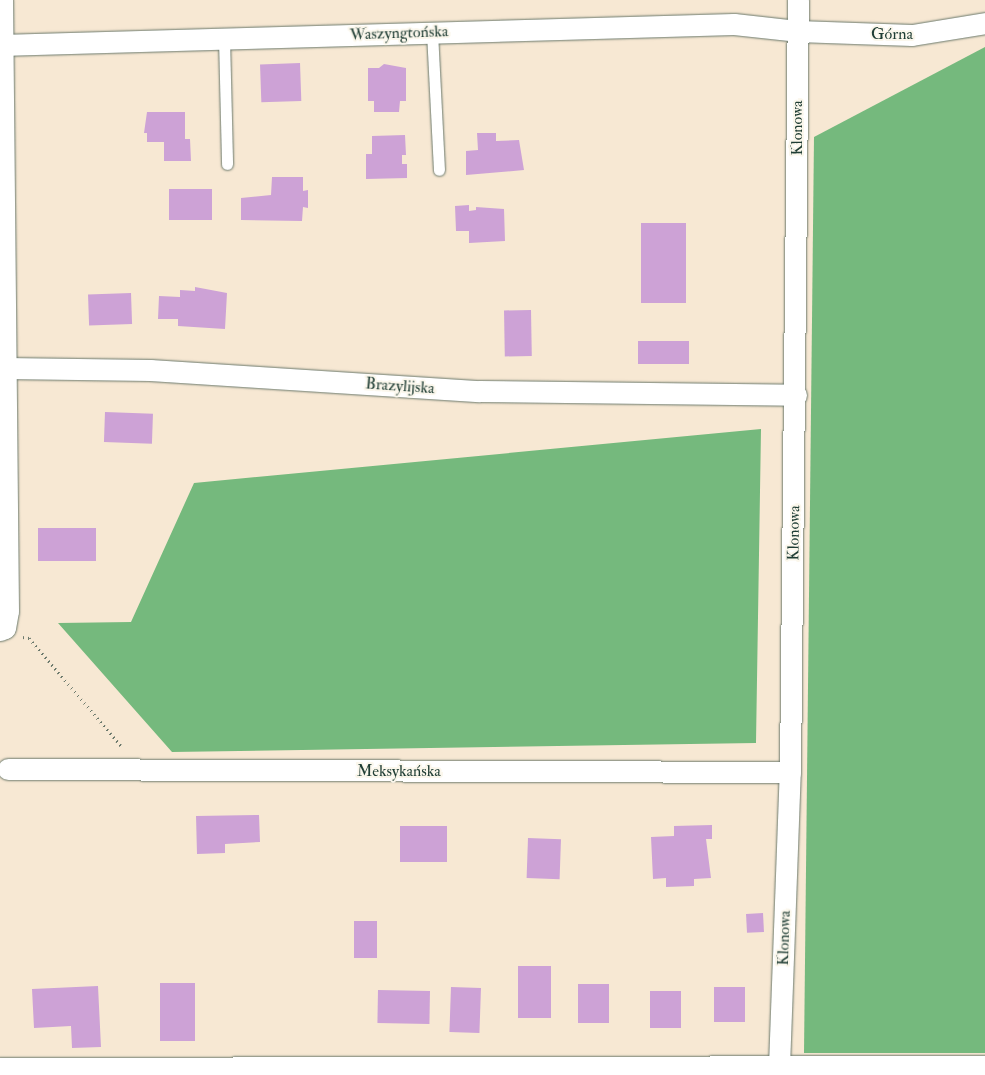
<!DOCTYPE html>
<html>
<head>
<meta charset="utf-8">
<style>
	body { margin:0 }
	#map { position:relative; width:985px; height:1075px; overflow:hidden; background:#f7e8d3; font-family:"IM FELL Double Pica",serif }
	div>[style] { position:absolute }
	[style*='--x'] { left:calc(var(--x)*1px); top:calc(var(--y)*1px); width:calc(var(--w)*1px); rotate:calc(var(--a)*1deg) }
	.forest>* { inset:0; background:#75b97d }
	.building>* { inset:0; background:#cda2d6; transform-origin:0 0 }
	.path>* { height:3px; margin-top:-1.5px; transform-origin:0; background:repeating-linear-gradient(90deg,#6b796c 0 1px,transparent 0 5px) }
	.roads { filter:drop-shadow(0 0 1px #6b796c) drop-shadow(0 0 1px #6b796c) }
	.service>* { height:11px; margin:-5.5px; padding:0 5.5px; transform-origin:5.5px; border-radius:5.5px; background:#fff }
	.minor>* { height:21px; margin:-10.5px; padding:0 10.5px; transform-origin:10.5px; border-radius:10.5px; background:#fff }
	span { translate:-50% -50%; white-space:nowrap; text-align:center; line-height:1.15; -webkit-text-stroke:4px #fbf7ec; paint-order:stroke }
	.street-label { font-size:16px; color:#1f3d34 }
</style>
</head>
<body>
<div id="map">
	<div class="forest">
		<div style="clip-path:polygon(985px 47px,985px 1053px,804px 1053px,814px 137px)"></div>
		<div style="clip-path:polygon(761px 429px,756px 743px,172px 752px,58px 623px,131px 622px,194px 483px)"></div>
	</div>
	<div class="building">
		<div style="left:300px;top:63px;width:38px;height:40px;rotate:88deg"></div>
		<div style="clip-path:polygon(384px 64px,406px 68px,406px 101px,400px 101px,399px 112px,374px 112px,374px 101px,368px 101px,368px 68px,379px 68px)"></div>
		<div style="clip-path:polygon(147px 112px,185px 112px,185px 139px,190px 139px,191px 161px,164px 161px,164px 142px,147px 142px,147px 133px,144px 133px)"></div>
		<div style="clip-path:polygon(477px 133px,496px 133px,496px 141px,519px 140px,524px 170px,466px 175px,466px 151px,478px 150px)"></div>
		<div style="clip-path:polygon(405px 135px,406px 155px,402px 155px,402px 164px,407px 164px,407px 178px,366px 179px,366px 154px,372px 154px,372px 136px)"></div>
		<div style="clip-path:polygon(272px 177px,303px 177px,303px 191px,308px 190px,308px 208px,303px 207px,302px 221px,241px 220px,241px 198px,271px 195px)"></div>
		<div style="left:169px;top:189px;width:43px;height:31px"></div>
		<div style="clip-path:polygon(469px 205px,469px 211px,476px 210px,476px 207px,504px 209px,505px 241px,469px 243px,469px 231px,456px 231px,455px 206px)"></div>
		<div style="left:641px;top:223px;width:45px;height:80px"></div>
		<div style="clip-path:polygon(195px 287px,227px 293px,225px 329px,178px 326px,178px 319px,158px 319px,159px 296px,180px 297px,180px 290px,195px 291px)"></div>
		<div style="left:131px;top:293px;width:31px;height:43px;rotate:88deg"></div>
		<div style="left:531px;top:310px;width:46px;height:27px;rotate:89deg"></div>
		<div style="left:638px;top:341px;width:51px;height:23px"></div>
		<div style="left:105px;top:412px;width:48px;height:30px;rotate:2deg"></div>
		<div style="left:96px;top:528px;width:33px;height:58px;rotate:90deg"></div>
		<div style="clip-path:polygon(259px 815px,260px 842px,225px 844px,225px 853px,197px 854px,196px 816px)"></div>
		<div style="clip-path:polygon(712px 825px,712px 839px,706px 839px,711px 878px,694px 879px,694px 886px,666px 887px,666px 878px,653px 879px,651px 837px,674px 836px,674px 826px)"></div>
		<div style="left:400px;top:826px;width:47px;height:36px"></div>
		<div style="left:528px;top:838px;width:33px;height:40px;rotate:2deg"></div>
		<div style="left:763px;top:913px;width:19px;height:17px;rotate:87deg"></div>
		<div style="left:354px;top:921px;width:23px;height:37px"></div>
		<div style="left:518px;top:966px;width:33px;height:52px"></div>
		<div style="left:160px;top:983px;width:35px;height:58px"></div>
		<div style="left:578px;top:984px;width:31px;height:39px"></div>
		<div style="clip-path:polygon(98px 986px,101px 1047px,72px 1048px,71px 1026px,34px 1028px,32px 989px)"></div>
		<div style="left:451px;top:987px;width:30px;height:45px;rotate:2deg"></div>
		<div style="left:714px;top:987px;width:31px;height:35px"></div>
		<div style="left:378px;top:990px;width:52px;height:33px;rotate:1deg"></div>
		<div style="left:650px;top:991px;width:31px;height:37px"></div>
	</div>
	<div class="path">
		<div style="--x:23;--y:637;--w:6;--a:9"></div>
		<div style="--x:29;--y:638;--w:143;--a:49.5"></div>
	</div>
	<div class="roads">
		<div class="service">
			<div style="--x:432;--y:32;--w:138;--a:87.1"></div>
			<div style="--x:224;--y:38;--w:126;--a:88.6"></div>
		</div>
		<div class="minor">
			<div style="--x:0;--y:45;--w:734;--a:-1.64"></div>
			<div style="--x:734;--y:24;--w:63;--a:6.3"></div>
			<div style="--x:797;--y:31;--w:115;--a:2"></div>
			<div style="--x:912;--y:35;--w:74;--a:-9.3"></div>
			<div style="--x:5;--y:368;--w:145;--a:0.8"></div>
			<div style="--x:150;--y:370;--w:330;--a:3.7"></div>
			<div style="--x:479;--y:391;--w:317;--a:0.7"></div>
			<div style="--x:0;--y:630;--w:5;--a:-22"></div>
			<div style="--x:5;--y:628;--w:17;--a:-80"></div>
			<div style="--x:8;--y:611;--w:611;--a:-90.56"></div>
			<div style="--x:8;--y:769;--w:782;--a:0.22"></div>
			<div style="--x:779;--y:1066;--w:294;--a:-87.9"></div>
			<div style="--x:790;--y:772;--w:772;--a:-89.41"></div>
			<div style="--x:0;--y:1068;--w:985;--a:-0.12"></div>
		</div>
	</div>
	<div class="street-label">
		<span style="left:399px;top:33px;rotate:-2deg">Waszyngtońska</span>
		<span style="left:892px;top:34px">Górna</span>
		<span style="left:797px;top:128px;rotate:-90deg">Klonowa</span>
		<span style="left:400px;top:386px;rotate:4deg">Brazylijska</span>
		<span style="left:794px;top:533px;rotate:-89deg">Klonowa</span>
		<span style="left:399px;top:771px">Meksykańska</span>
		<span style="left:784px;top:938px;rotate:-88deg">Klonowa</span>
	</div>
</div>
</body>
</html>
